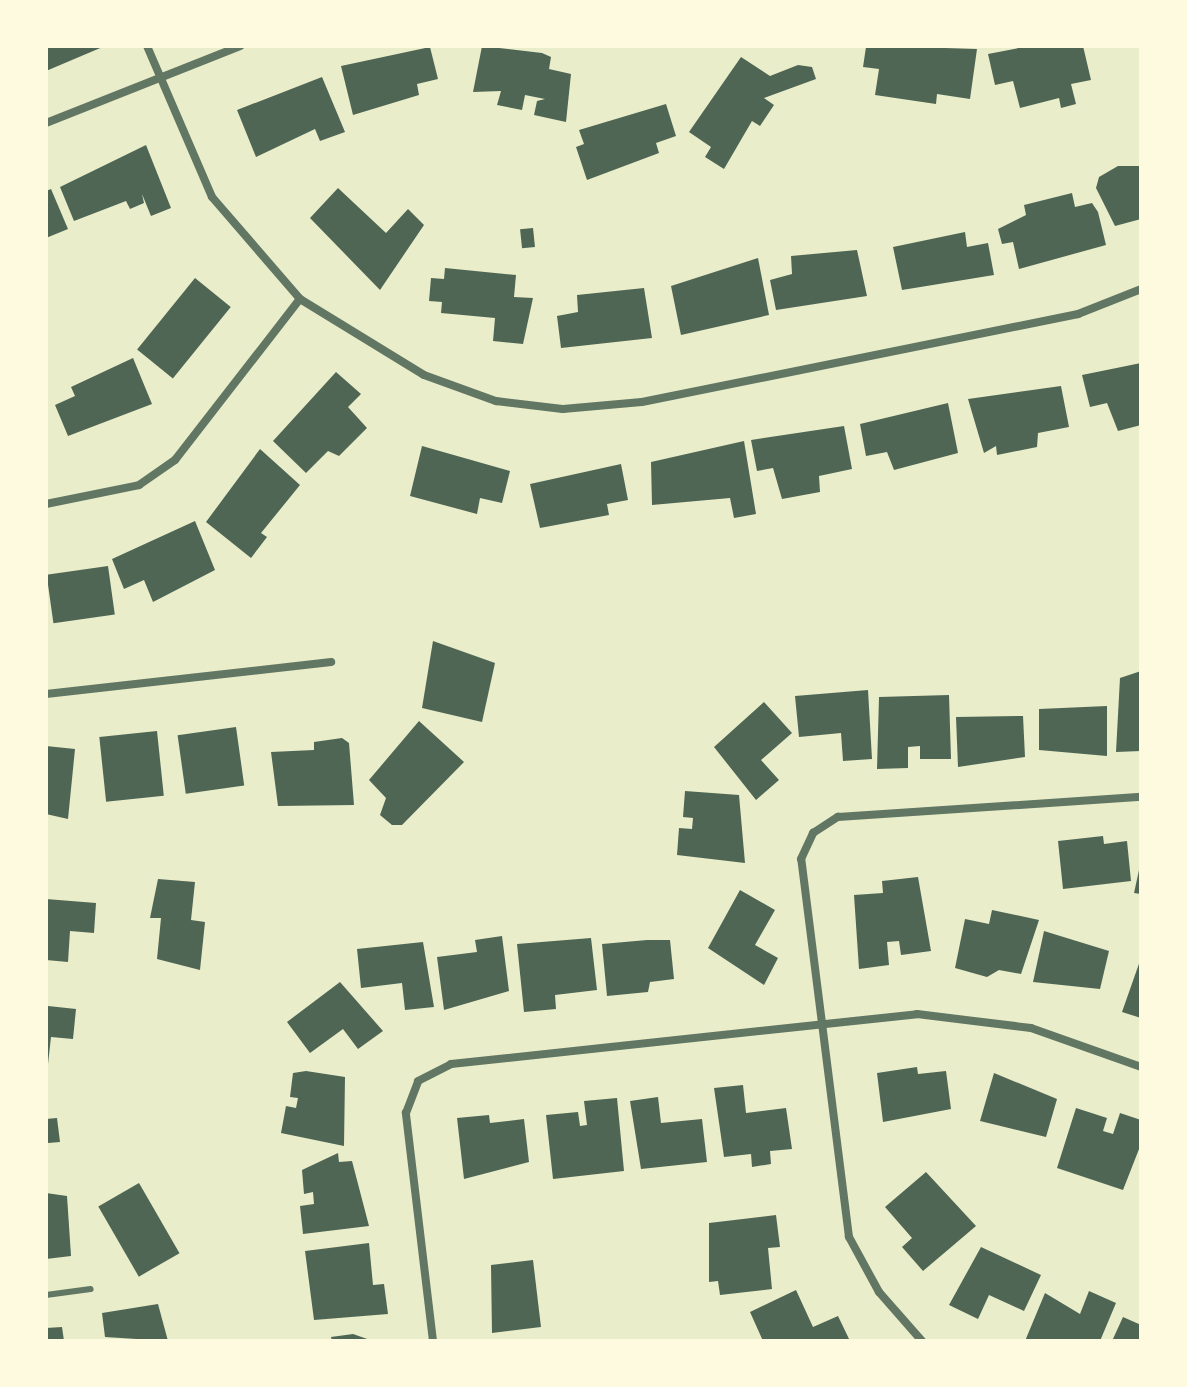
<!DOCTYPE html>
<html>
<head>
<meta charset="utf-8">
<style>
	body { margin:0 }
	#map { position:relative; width:1187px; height:1387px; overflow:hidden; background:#e9edc9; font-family:"Crimson Pro",serif }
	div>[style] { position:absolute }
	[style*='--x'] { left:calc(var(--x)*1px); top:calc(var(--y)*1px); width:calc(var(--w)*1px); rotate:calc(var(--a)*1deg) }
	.building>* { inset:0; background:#4f6655; transform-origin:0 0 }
	.service>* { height:6px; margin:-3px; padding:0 3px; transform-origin:3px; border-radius:3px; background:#617663 }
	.minor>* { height:8px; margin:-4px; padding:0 4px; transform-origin:4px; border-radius:4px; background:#617663 }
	span { translate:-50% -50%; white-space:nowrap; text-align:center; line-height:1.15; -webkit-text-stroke:8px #fefae0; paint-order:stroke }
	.frame { position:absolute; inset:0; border:48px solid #fefae0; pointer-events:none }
</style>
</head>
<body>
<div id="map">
	<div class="building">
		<div style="clip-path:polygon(46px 46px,105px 46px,46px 71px)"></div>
		<div style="clip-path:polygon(482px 46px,542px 53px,551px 57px,549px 69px,571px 74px,566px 122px,534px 115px,537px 101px,545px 99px,525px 95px,522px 110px,497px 105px,501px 91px,473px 92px)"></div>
		<div style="clip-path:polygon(881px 46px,977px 49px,970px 99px,937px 94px,936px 104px,875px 95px,879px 69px,863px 67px,866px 47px)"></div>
		<div style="clip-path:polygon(1029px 46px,1083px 46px,1091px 80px,1071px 84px,1076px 104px,1061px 108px,1059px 98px,1020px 108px,1013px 81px,995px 85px,988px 54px)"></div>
		<div style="clip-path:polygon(430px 47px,438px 79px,417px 84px,419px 95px,353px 115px,341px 66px)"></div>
		<div style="clip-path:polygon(741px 57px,770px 76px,798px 65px,812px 67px,816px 79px,764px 98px,774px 105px,760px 126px,752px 121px,724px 169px,705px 157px,711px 147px,689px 132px)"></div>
		<div style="clip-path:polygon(322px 77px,345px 132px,320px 141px,315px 129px,256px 157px,237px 110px)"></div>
		<div style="clip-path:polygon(666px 104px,676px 136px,656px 143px,659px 153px,587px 180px,576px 147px,584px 144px,579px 130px)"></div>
		<div style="clip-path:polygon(146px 145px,171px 208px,151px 216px,142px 194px,144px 203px,130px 209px,126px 201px,74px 221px,60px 187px)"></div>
		<div style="clip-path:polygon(1118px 166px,1141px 166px,1141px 219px,1115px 226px,1096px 188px,1099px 177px)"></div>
		<div style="clip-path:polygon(338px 188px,386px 233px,408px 209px,424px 225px,380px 290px,310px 218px)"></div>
		<div style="clip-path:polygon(51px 189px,68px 229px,46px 238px,46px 191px)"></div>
		<div style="clip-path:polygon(1072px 193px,1075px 207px,1092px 203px,1098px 212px,1106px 245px,1019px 269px,1013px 242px,1002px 244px,998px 229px,1026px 215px,1024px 205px)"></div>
		<div style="left:533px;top:228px;width:19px;height:13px;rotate:84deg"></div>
		<div style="clip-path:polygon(965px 232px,967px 247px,988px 243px,994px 275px,902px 290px,893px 247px)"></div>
		<div style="clip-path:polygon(857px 250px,867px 296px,776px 310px,770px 280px,792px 274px,791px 256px)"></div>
		<div style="clip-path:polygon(758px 258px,769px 315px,681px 335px,671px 286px)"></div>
		<div style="clip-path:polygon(445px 268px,516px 275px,514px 297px,533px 298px,523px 344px,493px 341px,495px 318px,441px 313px,442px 302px,429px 301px,431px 278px,444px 279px)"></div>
		<div style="left:195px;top:278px;width:46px;height:92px;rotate:39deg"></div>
		<div style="clip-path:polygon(644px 288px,652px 338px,561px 348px,557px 316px,578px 312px,577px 295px)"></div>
		<div style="clip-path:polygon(133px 358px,152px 404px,68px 436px,55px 405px,75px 396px,71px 387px)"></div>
		<div style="clip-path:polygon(1141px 363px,1141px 425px,1118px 431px,1107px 403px,1090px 407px,1082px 375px)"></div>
		<div style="clip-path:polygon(336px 372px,361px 394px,348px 407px,367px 428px,339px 456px,328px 451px,306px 473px,273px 441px)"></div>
		<div style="clip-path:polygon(1061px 386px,1069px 427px,1038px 433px,1037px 447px,997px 455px,996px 446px,984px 453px,968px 399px)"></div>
		<div style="clip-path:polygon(948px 403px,958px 453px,894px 470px,887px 452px,866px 456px,860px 424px)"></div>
		<div style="clip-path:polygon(844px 426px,852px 469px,819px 476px,820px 492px,782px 499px,773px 468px,757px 471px,751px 440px)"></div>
		<div style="clip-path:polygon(744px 441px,756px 514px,734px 518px,730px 498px,652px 505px,651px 462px)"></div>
		<div style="clip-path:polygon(422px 446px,510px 471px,502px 503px,480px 498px,477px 514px,410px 496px)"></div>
		<div style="clip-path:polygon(260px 449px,300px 485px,261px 533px,267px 537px,251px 558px,206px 522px)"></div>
		<div style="clip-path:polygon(621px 464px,628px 500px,607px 504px,609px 515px,540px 528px,530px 484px)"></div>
		<div style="clip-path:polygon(195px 521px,215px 570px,153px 602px,144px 580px,124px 589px,112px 559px)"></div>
		<div style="left:108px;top:566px;width:49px;height:62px;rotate:82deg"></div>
		<div style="clip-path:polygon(433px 641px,495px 663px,482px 722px,422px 708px)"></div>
		<div style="clip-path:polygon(1141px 671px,1141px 751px,1116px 752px,1120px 678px)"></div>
		<div style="clip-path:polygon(868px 690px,872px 759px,843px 761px,841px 733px,799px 737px,795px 696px)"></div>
		<div style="clip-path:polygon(949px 695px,951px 759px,920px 759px,920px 746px,908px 747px,908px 768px,877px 769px,879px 697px)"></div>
		<div style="clip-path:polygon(764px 702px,792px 733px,761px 760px,779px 780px,756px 800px,714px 747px)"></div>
		<div style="clip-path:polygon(1107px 706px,1107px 756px,1039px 750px,1039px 709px)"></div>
		<div style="clip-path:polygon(1023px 716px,1025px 757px,958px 767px,956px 717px)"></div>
		<div style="clip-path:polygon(419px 721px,464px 762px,402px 825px,392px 825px,380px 815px,386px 798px,369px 780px)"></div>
		<div style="left:236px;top:727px;width:59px;height:59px;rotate:82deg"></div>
		<div style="left:157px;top:731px;width:65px;height:58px;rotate:84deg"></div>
		<div style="clip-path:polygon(342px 738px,349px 743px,354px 805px,278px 806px,271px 752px,314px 750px,314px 742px)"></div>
		<div style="clip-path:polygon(46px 746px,75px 749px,68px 819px,46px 814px)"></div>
		<div style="clip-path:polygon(685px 791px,739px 795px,745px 863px,677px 855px,679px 828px,692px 829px,693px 818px,683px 817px)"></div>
		<div style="clip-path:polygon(1103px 836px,1104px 844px,1127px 841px,1131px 881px,1063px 889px,1058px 841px)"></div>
		<div style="clip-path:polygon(1141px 861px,1141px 894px,1134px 893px)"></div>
		<div style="clip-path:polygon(918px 877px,931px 951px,901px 955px,899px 941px,887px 942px,889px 965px,859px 969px,854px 895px,883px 893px,882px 881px)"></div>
		<div style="clip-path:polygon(158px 879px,195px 882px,191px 920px,205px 922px,200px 970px,157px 959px,161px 918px,150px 918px)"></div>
		<div style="clip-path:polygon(740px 890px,775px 910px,755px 945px,778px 958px,764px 985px,708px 948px)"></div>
		<div style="clip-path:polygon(46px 899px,96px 903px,94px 933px,70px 931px,68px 962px,46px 960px)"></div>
		<div style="clip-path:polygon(992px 910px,1039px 920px,1021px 974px,999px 970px,987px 977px,955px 968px,965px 919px,989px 924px)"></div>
		<div style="clip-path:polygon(1044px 931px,1109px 951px,1100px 989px,1033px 982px)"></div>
		<div style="clip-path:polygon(502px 936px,509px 991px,444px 1010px,437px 957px,477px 952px,475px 940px)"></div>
		<div style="clip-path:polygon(591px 938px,597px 990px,555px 995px,556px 1009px,524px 1012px,517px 944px)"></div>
		<div style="clip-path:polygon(647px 940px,670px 940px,674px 979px,650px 982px,648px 992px,607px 996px,602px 944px)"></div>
		<div style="clip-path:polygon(423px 942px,434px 1007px,405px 1010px,402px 983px,361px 988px,357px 949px)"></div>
		<div style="clip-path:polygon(1141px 958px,1141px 1018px,1122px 1012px)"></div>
		<div style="clip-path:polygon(340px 982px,383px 1031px,358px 1049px,343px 1029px,310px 1053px,287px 1022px)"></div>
		<div style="clip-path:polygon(48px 1006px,76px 1009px,73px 1039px,51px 1037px,48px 1064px)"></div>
		<div style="clip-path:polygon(917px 1067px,918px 1074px,946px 1071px,951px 1109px,883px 1122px,877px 1073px)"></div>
		<div style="clip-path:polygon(306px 1071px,345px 1077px,344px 1146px,281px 1133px,286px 1106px,296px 1108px,298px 1098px,290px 1097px,293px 1073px)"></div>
		<div style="clip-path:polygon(994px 1073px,1057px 1099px,1046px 1137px,980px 1121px)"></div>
		<div style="clip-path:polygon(743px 1085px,746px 1113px,786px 1108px,792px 1149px,770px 1151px,771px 1164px,752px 1167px,751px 1154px,724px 1157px,714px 1088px)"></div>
		<div style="clip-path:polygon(658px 1097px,661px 1123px,702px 1119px,707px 1162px,641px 1169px,630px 1101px)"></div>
		<div style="clip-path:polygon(617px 1098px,624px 1171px,553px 1179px,546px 1115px,578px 1112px,580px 1126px,587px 1125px,584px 1101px)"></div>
		<div style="clip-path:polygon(1076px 1108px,1107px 1118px,1103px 1131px,1113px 1134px,1120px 1113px,1141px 1120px,1141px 1144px,1123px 1190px,1057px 1168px)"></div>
		<div style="clip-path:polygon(489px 1115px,490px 1123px,524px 1119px,529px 1162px,464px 1179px,457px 1118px)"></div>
		<div style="clip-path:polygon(57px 1118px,60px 1142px,48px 1143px,46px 1159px,46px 1119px)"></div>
		<div style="clip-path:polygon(338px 1153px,339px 1162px,352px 1161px,369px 1226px,303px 1234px,300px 1206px,314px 1204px,313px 1192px,304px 1194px,302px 1170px)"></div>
		<div style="clip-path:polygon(926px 1172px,976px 1226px,923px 1271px,902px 1247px,912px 1238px,885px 1207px)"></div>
		<div style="left:139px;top:1183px;width:81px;height:47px;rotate:60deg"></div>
		<div style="clip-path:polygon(46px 1193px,67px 1196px,71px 1256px,46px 1259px)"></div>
		<div style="clip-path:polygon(776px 1215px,780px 1247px,768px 1248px,772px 1289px,720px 1295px,718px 1281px,709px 1282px,709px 1223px)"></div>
		<div style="clip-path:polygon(369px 1243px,373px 1285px,384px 1284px,388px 1314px,314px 1320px,305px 1251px)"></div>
		<div style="clip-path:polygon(981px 1247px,1041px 1275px,1024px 1311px,989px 1295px,978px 1319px,949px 1305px)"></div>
		<div style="clip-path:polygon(533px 1260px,541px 1327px,492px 1333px,491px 1265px)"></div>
		<div style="clip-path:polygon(796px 1290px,813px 1327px,838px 1316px,850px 1341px,763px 1341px,750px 1312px)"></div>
		<div style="clip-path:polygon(1089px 1291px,1116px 1303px,1100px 1341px,1025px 1341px,1045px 1293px,1080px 1314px)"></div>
		<div style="clip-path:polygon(158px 1304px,168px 1341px,105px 1337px,102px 1313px)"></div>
		<div style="clip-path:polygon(1123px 1317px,1141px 1325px,1141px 1341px,1112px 1341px)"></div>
		<div style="clip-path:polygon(62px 1327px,64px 1341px,46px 1341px,46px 1328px)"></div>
		<div style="clip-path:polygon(353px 1334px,373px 1341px,332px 1341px,331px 1337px)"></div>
	</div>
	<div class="service">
		<div style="--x:46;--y:1295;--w:45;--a:-7.6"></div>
	</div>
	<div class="minor">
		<div style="--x:147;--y:46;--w:164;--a:66.7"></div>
		<div style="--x:212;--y:197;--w:135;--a:49.2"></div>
		<div style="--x:46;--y:123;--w:209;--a:-21.6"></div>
		<div style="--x:46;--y:504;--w:95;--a:-11.5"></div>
		<div style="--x:139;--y:485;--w:44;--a:-34.8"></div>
		<div style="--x:175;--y:460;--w:204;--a:-52.2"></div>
		<div style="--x:300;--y:299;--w:145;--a:31.5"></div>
		<div style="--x:424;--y:375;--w:77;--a:19.9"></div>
		<div style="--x:496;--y:401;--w:67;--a:6.8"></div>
		<div style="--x:563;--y:409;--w:79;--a:-5.1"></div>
		<div style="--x:642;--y:402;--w:445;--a:-11.4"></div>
		<div style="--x:1078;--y:314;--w:68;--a:-21.6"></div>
		<div style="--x:46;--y:694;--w:287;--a:-6.4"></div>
		<div style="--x:433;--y:1341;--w:230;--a:-96.8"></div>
		<div style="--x:406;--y:1113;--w:34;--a:-69"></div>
		<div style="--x:418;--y:1081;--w:37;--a:-27"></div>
		<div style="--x:451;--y:1064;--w:469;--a:-6.1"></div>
		<div style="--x:917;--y:1014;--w:115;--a:7"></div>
		<div style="--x:1031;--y:1028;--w:117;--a:19.5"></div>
		<div style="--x:922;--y:1341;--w:65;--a:-131.3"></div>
		<div style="--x:879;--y:1292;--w:63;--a:-118.6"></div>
		<div style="--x:849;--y:1237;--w:381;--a:-97.2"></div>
		<div style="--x:801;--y:859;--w:29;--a:-65"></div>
		<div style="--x:813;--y:833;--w:30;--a:-33"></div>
		<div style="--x:838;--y:817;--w:304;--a:-3.8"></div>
	</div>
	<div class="frame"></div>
</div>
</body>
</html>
